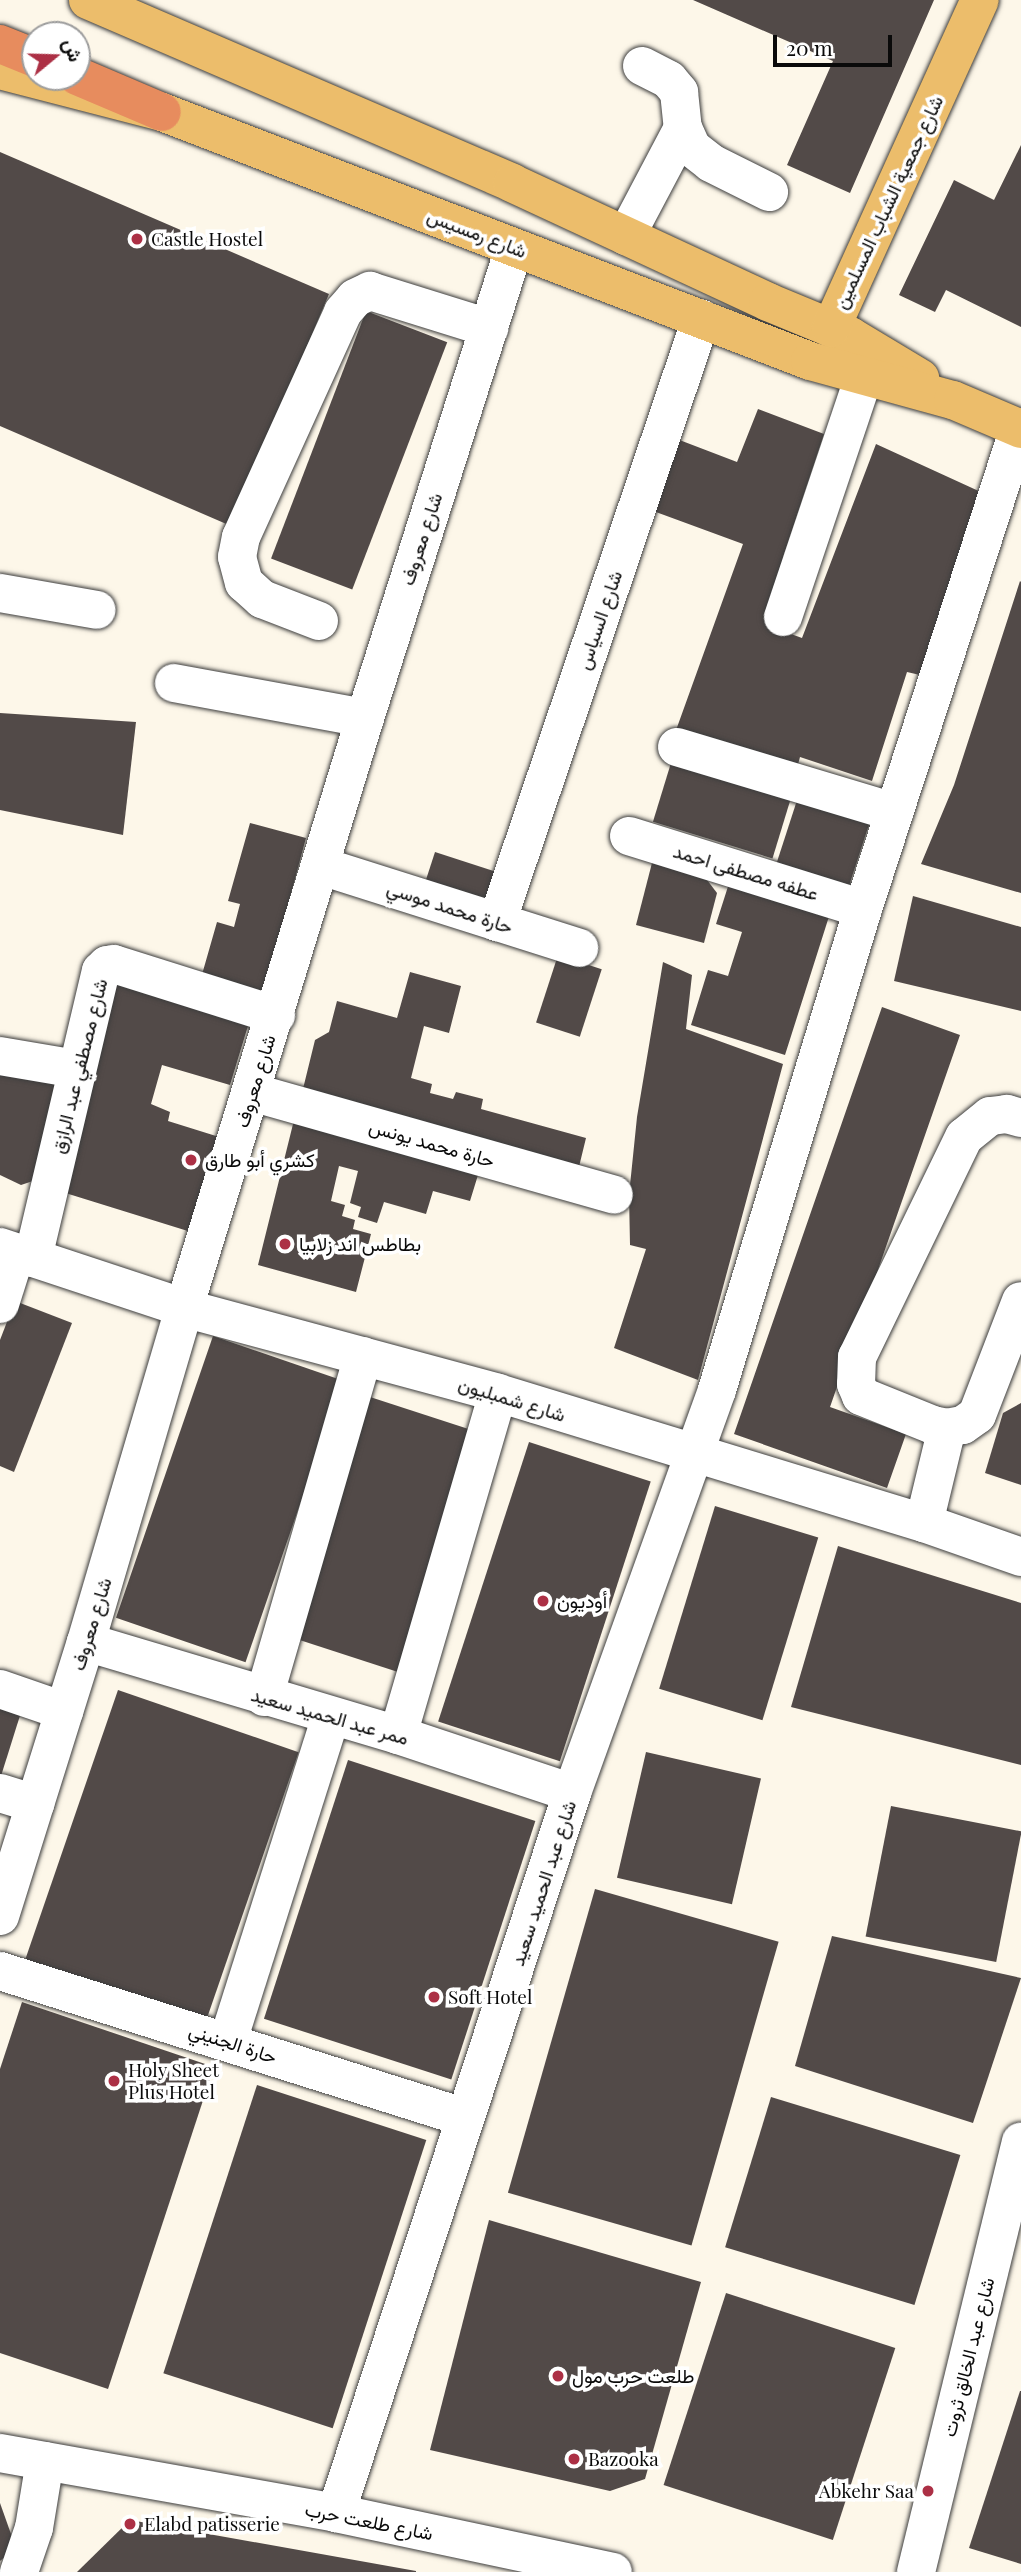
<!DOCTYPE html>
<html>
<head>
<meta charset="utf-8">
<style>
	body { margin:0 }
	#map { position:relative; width:1021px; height:2572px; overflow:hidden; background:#fdf7e9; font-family:"Playfair Display",Vazirmatn,serif }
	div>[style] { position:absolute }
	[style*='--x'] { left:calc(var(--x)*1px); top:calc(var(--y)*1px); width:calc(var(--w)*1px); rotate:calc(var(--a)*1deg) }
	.building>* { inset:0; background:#524a48; transform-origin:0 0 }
	.roads { filter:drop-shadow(0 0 2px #3d3d3d) drop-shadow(0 0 2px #3d3d3d) }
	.minor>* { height:38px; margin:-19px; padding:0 19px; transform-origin:19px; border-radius:19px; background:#fff }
	.major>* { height:38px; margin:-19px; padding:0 19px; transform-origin:19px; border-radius:19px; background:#ecbd6b }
	.highway>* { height:38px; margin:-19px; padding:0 19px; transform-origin:19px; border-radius:19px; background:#e78c5e }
	.dots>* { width:19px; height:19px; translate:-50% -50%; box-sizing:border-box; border:4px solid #fff; border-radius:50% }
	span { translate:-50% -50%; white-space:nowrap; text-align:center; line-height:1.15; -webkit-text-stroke:7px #fff; paint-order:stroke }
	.street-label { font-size:19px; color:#0a0a0a }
	.poi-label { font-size:19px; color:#0a0a0a }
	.left { translate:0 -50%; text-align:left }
	.right { translate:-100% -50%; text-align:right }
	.north { position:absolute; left:21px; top:21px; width:70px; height:70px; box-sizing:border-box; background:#fff; border:2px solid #9d9d9d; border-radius:50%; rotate:71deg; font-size:19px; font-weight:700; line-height:28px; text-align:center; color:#0a0a0a }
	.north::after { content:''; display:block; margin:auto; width:24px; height:32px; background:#ac3045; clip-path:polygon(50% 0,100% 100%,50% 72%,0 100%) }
	.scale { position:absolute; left:773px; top:35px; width:119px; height:32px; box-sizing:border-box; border:4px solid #0a0a0a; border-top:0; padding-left:9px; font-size:21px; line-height:24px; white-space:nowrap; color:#0a0a0a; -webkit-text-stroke:5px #fff; paint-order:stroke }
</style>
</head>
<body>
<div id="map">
	<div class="building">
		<div style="clip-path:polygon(693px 0,934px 0,850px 193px,787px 165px,833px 61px)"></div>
		<div style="clip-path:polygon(1021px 145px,1021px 327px,946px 290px,935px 312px,899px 295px,954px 180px,994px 200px)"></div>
		<div style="clip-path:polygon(0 152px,329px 294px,231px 526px,0 426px)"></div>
		<div style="left:366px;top:311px;width:87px;height:265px;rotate:21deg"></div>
		<div style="clip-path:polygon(758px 409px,824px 434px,784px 554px,769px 626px,802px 638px,876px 444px,983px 493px,920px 675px,907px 672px,872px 781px,800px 757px,796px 772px,675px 733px,743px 544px,645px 508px,669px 436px,737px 462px)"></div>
		<div style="clip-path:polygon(1020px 581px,1021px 582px,1021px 893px,921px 864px,954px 785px)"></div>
		<div style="clip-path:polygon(0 713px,136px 722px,123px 835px,0 810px)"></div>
		<div style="left:674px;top:753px;width:125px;height:72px;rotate:17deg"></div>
		<div style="left:800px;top:791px;width:76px;height:79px;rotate:18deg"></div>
		<div style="clip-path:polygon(250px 823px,306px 838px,263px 997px,201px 978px,217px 922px,234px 927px,240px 904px,228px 901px)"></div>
		<div style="left:435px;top:852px;width:64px;height:41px;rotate:18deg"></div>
		<div style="clip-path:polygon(653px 859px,701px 872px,717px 893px,704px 943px,636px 925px)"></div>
		<div style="clip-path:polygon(732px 874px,832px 907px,785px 1055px,691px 1025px,708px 970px,728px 976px,742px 932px,716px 924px)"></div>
		<div style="clip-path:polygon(913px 896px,1021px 927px,1021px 1011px,894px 981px)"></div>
		<div style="left:558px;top:955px;width:46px;height:71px;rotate:18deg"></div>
		<div style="clip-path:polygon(663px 962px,692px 975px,686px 1029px,783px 1064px,698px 1380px,614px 1348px,646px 1249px,630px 1245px,629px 1195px,637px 1117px)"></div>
		<div style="clip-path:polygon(410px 972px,461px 986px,449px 1033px,424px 1026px,411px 1078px,432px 1084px,430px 1093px,453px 1099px,456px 1092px,483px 1099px,481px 1109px,586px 1138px,577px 1175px,300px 1101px,315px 1040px,329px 1032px,337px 1001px,397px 1018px)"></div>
		<div style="clip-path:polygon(109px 976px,251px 1016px,230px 1085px,162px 1065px,151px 1104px,170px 1112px,168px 1121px,232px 1141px,191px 1232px,59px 1191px)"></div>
		<div style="clip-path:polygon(882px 1007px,960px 1035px,830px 1407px,906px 1434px,887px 1488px,734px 1434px)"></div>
		<div style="clip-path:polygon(0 1065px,69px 1075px,45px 1177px,21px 1185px,0 1175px)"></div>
		<div style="clip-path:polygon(295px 1116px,482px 1162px,470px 1201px,433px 1191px,426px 1214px,384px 1202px,377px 1223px,358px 1217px,361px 1207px,350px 1203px,358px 1171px,339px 1166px,331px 1201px,345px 1205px,342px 1216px,355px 1220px,353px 1229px,371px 1234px,356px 1292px,258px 1265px)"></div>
		<div style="clip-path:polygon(15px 1301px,72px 1323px,14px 1472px,0 1466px,0 1340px)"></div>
		<div style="left:213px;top:1336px;width:137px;height:298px;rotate:19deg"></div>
		<div style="left:367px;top:1396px;width:118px;height:253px;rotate:18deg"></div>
		<div style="clip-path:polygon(1021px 1403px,1021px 1485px,985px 1473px,1003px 1413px)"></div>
		<div style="left:529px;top:1442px;width:128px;height:294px;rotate:18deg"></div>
		<div style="left:715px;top:1506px;width:108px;height:191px;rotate:17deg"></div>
		<div style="clip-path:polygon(838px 1546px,1021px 1603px,1021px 1765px,791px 1707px)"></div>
		<div style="left:118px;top:1690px;width:191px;height:291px;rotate:19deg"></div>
		<div style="clip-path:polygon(0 1699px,23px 1706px,1px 1776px,0 1776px)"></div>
		<div style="left:646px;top:1752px;width:118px;height:129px;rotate:13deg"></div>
		<div style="left:348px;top:1760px;width:197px;height:272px;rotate:18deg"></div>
		<div style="left:891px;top:1806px;width:133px;height:133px;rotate:11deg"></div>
		<div style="left:595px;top:1889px;width:191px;height:316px;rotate:16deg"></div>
		<div style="clip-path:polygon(832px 1936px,1021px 1978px,973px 2123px,795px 2066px)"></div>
		<div style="clip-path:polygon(22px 2002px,214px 2067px,108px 2389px,0 2353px,0 2069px)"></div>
		<div style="left:257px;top:2085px;width:178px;height:303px;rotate:18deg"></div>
		<div style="left:771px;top:2097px;width:198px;height:157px;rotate:17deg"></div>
		<div style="clip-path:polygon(489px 2220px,701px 2282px,645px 2479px,610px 2491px,430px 2450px)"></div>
		<div style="left:726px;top:2293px;width:178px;height:202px;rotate:18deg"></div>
		<div style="clip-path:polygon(1020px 2391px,1021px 2391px,1021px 2564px,969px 2548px)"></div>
		<div style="clip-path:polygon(0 2503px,16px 2548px,0 2561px)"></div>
		<div style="clip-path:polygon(130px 2520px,416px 2571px,416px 2572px,77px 2572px)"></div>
	</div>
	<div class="roads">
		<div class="minor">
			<div style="--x:642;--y:66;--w:30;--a:27"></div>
			<div style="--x:669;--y:80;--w:16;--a:50"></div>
			<div style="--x:679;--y:92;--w:36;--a:84"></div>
			<div style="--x:683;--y:128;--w:22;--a:66"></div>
			<div style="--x:692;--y:148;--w:24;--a:38"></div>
			<div style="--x:711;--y:163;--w:65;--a:26.6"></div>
			<div style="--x:626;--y:236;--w:122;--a:-62.2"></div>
			<div style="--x:0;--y:593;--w:98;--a:9.9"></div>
			<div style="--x:783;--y:617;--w:254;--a:-71.4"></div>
			<div style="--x:319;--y:621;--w:61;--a:-158.9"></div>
			<div style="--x:262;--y:599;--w:24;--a:-138"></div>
			<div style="--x:244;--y:583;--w:27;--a:-105"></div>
			<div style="--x:237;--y:557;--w:20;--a:-79"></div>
			<div style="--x:241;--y:537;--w:247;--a:-65.6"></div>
			<div style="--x:343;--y:312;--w:18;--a:-49"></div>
			<div style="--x:355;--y:298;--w:17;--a:-25"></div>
			<div style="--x:370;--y:291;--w:125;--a:17.3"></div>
			<div style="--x:174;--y:683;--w:194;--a:10.4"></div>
			<div style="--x:677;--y:747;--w:227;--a:16.7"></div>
			<div style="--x:629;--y:836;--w:245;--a:17.3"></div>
			<div style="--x:321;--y:866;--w:271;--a:17.6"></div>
			<div style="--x:497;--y:922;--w:637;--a:-71.31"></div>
			<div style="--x:0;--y:1056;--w:78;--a:9.6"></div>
			<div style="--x:251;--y:1092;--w:377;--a:15.8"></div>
			<div style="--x:1021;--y:1118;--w:15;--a:-164"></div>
			<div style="--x:1007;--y:1114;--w:17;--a:173"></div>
			<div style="--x:990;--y:1116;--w:33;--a:141"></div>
			<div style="--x:964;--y:1137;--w:245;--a:115.9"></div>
			<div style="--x:857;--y:1357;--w:27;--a:92"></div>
			<div style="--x:856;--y:1384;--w:13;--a:67"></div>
			<div style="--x:861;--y:1396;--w:78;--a:21.9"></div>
			<div style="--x:933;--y:1425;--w:14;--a:12"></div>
			<div style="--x:947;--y:1428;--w:16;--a:-11"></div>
			<div style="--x:963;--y:1425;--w:17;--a:-36"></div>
			<div style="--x:977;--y:1415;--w:122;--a:-68.9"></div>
			<div style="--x:0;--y:1247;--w:194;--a:18.3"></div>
			<div style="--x:184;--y:1308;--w:325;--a:15.1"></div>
			<div style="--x:498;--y:1393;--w:445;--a:17"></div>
			<div style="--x:924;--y:1523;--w:103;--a:19.3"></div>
			<div style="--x:33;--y:1258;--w:295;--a:-76.7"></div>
			<div style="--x:101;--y:971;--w:8;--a:-45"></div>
			<div style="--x:107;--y:965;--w:7;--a:-8"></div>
			<div style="--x:114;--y:964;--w:170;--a:17.5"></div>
			<div style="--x:0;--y:1304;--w:53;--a:-72.6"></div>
			<div style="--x:924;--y:1523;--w:98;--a:-76.4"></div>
			<div style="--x:86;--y:1642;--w:326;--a:16.6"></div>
			<div style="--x:398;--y:1735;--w:183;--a:18.4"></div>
			<div style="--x:0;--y:1689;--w:68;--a:19"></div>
			<div style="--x:264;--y:1697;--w:355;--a:-73.8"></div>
			<div style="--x:398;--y:1735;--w:356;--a:-73.7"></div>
			<div style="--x:0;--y:1793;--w:37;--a:17"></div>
			<div style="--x:0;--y:1916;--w:287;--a:-72.6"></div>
			<div style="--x:86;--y:1642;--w:348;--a:-73.6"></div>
			<div style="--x:184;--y:1308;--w:617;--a:-72.95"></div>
			<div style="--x:365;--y:718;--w:493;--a:-72.4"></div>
			<div style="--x:0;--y:1971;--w:488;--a:17.5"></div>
			<div style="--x:228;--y:2041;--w:340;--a:-72.4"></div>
			<div style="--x:0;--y:2453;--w:341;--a:10.1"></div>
			<div style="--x:336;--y:2513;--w:283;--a:12"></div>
			<div style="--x:336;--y:2513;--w:758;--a:-71.85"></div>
			<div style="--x:572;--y:1793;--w:428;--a:-70.2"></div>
			<div style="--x:717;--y:1390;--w:503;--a:-73.12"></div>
			<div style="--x:863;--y:909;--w:506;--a:-72.03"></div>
			<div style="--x:19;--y:2572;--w:46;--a:-71.2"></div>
			<div style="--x:34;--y:2528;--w:68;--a:-80.7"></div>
			<div style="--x:916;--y:2572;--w:443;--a:-76.3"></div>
		</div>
		<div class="major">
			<div style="--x:88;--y:0;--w:462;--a:23.3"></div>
			<div style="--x:512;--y:183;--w:282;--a:24.9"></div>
			<div style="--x:768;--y:302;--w:89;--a:22.5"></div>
			<div style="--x:850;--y:336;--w:82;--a:31"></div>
			<div style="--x:0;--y:70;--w:167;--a:14.5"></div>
			<div style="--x:162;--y:112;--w:694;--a:21.02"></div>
			<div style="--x:810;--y:361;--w:148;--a:15.3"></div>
			<div style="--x:953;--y:400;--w:74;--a:23.1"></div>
			<div style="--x:831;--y:328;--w:360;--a:-65.6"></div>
		</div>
		<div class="highway">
			<div style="--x:0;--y:44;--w:38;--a:22"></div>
			<div style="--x:77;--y:76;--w:92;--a:23"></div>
		</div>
	</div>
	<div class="dots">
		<div style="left:137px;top:239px;background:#ac3045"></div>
		<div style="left:191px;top:1160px;background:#ac3045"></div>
		<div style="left:285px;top:1244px;background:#ac3045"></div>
		<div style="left:543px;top:1601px;background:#ac3045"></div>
		<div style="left:434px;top:1997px;background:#ac3045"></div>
		<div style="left:114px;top:2081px;background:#ac3045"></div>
		<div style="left:558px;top:2376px;background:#ac3045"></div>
		<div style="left:574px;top:2459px;background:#ac3045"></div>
		<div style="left:928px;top:2491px;background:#ac3045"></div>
		<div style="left:130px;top:2524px;background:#ac3045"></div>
	</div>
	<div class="street-label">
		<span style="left:888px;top:202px;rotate:-65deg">شارع جمعية الشباب المسلمين</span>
		<span style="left:477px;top:233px;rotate:21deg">شارع رمسيس</span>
		<span style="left:421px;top:539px;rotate:-72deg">شارع معروف</span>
		<span style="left:599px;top:620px;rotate:-71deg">شارع السياس</span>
		<span style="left:746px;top:872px;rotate:17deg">عطفه مصطفى احمد</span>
		<span style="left:450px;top:907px;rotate:18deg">حارة محمد موسي</span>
		<span style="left:79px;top:1066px;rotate:-76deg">شارع مصطفي عبد الرازق</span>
		<span style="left:255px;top:1081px;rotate:-73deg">شارع معروف</span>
		<span style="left:432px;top:1143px;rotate:16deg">حارة محمد يونس</span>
		<span style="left:512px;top:1399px;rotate:17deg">شارع شمبليون</span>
		<span style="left:91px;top:1624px;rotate:-73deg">شارع معروف</span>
		<span style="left:330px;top:1716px;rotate:16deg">ممر عبد الحميد سعيد</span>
		<span style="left:543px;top:1883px;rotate:-72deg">شارع عبد الحميد سعيد</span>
		<span style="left:233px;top:2043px;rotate:18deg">حارة الجنيني</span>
		<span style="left:968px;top:2357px;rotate:-76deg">شارع عبد الخالق ثروت</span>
		<span style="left:369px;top:2521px;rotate:11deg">شارع طلعت حرب</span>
	</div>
	<div class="poi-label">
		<span class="left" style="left:151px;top:239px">Castle Hostel</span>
		<span class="left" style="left:205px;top:1160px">كشري أبو طارق</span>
		<span class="left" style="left:299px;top:1244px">بطاطس اند زلابيا</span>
		<span class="left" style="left:557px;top:1601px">أوديون</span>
		<span class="left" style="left:448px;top:1997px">Soft Hotel</span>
		<span class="left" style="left:128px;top:2081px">Holy Sheet<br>Plus Hotel</span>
		<span class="left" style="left:572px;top:2376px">طلعت حرب مول</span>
		<span class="left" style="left:588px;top:2459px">Bazooka</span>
		<span class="right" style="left:914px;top:2491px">Abkehr Saa</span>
		<span class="left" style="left:144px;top:2524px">Elabd patisserie</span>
	</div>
	<div class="north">ش</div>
	<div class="scale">20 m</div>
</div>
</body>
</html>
